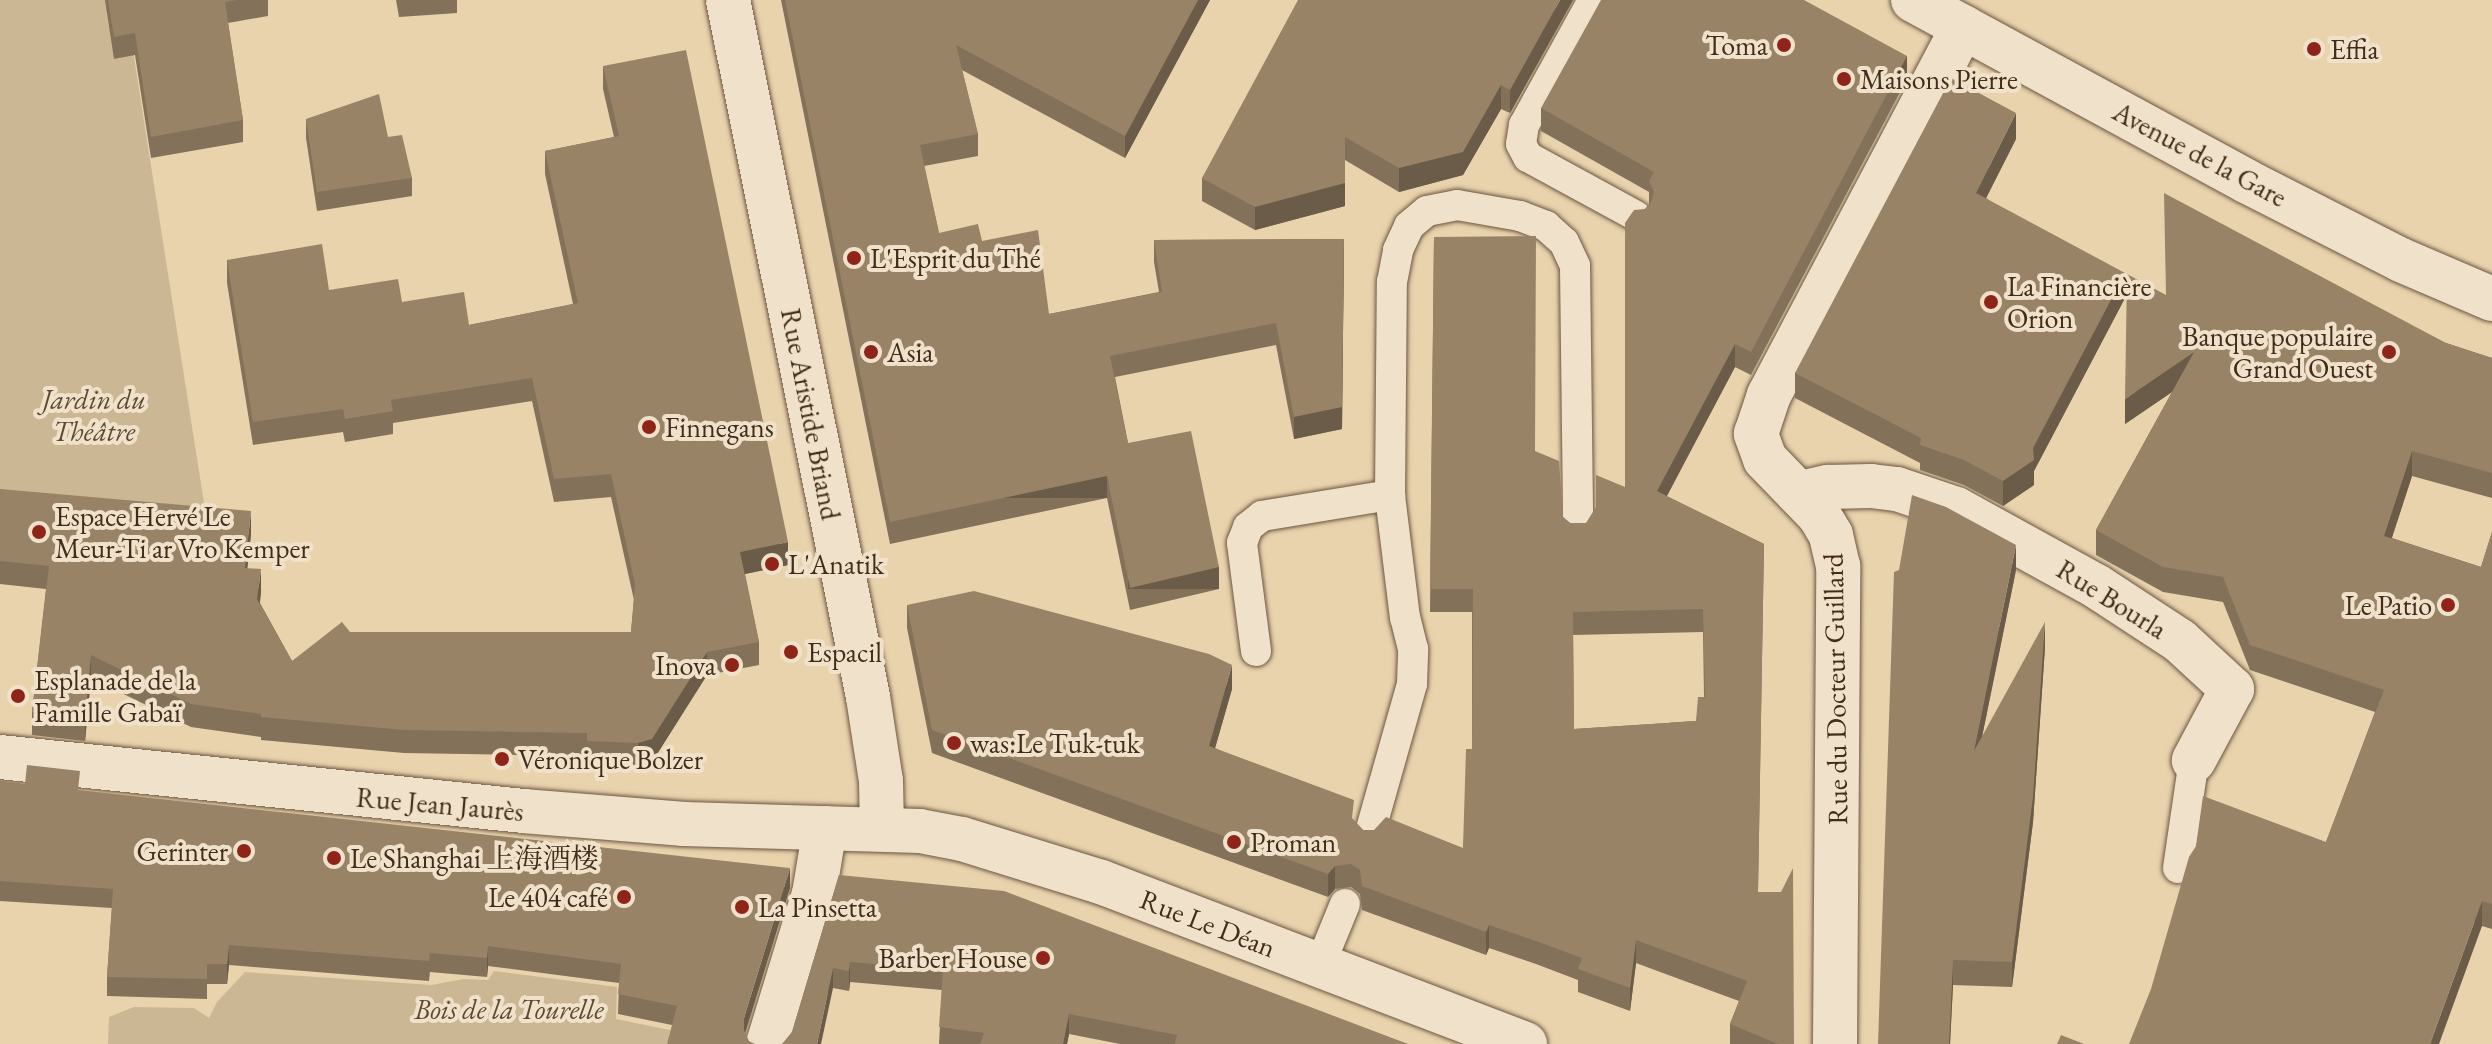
<!DOCTYPE html>
<html>
<head>
<meta charset="utf-8">
<style>
	body { margin:0 }
	#map { position:relative; width:2492px; height:1044px; overflow:hidden; background:#e8d3ad; font-family:"EB Garamond","Noto Serif SC",serif }
	div>[style] { position:absolute }
	[style*='--x'] { left:calc(var(--x)*1px); top:calc(var(--y)*1px); width:calc(var(--w)*1px); rotate:calc(var(--a)*1deg) }
	.green>* { inset:0; background:#ccb794 }
	.roads { filter:drop-shadow(0 0 2px #6c5640) drop-shadow(0 0 2px #6c5640) }
	.lane>* { height:30px; margin:-15px; padding:0 15px; transform-origin:15px; border-radius:15px; background:#f0e2ca }
	.street>* { height:44px; margin:-22px; padding:0 22px; transform-origin:22px; border-radius:22px; background:#f0e2ca }
	.secondary>* { height:44px; margin:-22px; padding:0 22px; transform-origin:22px; border-radius:22px; background:#f0e2ca }
	.wall>* { inset:0; background:#837159 }
	.shaded-wall>* { inset:0; background:#6a5c48; transform-origin:0 0 }
	.building>* { inset:0; background:#988367 }
	.dots>* { width:22px; height:22px; translate:-50% -50%; box-sizing:border-box; border:4px solid #f0e2ca; border-radius:50% }
	span { translate:-50% -50%; white-space:nowrap; text-align:center; line-height:1.15; -webkit-text-stroke:8px #f0e2ca; paint-order:stroke }
	.poi-label { font-size:28px; color:#422c1b }
	.right { translate:-100% -50%; text-align:right }
	.left { translate:0 -50%; text-align:left }
	.street-label { font-size:28px; color:#422c1b }
	.park-label { font-size:28px; color:#5e4833; font-style:italic }
</style>
</head>
<body>
<div id="map">
	<div class="green">
		<div style="clip-path:polygon(0 0,125px 0,207px 522px,0 501px)"></div>
		<div style="clip-path:polygon(494px 971px,617px 987px,616px 1019px,670px 1030px,670px 1044px,108px 1044px,109px 1017px,134px 1007px,194px 1008px,209px 1018px,217px 1002px,245px 972px,432px 985px,463px 979px,488px 980px)"></div>
	</div>
	<div class="roads">
		<div class="lane">
			<div style="--x:1593;--y:0;--w:143;--a:118.9"></div>
			<div style="--x:1524;--y:125;--w:19;--a:99"></div>
			<div style="--x:1521;--y:144;--w:15;--a:62"></div>
			<div style="--x:1528;--y:157;--w:123;--a:28.6"></div>
			<div style="--x:1256;--y:651;--w:109;--a:-97.4"></div>
			<div style="--x:1242;--y:543;--w:17;--a:-69"></div>
			<div style="--x:1248;--y:527;--w:18;--a:-38"></div>
			<div style="--x:1262;--y:516;--w:130;--a:-9.3"></div>
			<div style="--x:1369;--y:836;--w:158;--a:-74.2"></div>
			<div style="--x:1412;--y:684;--w:35;--a:-88"></div>
			<div style="--x:1413;--y:649;--w:32;--a:-104"></div>
			<div style="--x:1405;--y:618;--w:124;--a:-97"></div>
			<div style="--x:1390;--y:495;--w:213;--a:-89.5"></div>
			<div style="--x:1392;--y:282;--w:33;--a:-79"></div>
			<div style="--x:1398;--y:250;--w:26;--a:-65"></div>
			<div style="--x:1409;--y:226;--w:23;--a:-40"></div>
			<div style="--x:1427;--y:211;--w:31;--a:-11"></div>
			<div style="--x:1457;--y:205;--w:64;--a:9.9"></div>
			<div style="--x:1520;--y:216;--w:28;--a:21"></div>
			<div style="--x:1546;--y:226;--w:24;--a:42"></div>
			<div style="--x:1564;--y:242;--w:26;--a:65"></div>
			<div style="--x:1575;--y:266;--w:264;--a:89.3"></div>
			<div style="--x:2178;--y:868;--w:109;--a:-81.6"></div>
			<div style="--x:1320;--y:965;--w:66;--a:-67.7"></div>
		</div>
		<div class="street">
			<div style="--x:728;--y:0;--w:711;--a:78.64"></div>
			<div style="--x:868;--y:697;--w:85;--a:81.2"></div>
			<div style="--x:881;--y:781;--w:48;--a:88.8"></div>
			<div style="--x:1801;--y:493;--w:28;--a:-13"></div>
			<div style="--x:1828;--y:487;--w:43;--a:-1.3"></div>
			<div style="--x:1871;--y:486;--w:26;--a:7"></div>
			<div style="--x:1897;--y:489;--w:62;--a:18.7"></div>
			<div style="--x:1956;--y:509;--w:160;--a:28.8"></div>
			<div style="--x:2096;--y:586;--w:100;--a:33.2"></div>
			<div style="--x:2180;--y:641;--w:71;--a:42.7"></div>
			<div style="--x:2232;--y:689;--w:81;--a:118.2"></div>
			<div style="--x:768;--y:1044;--w:157;--a:-73"></div>
			<div style="--x:814;--y:894;--w:67;--a:-80.5"></div>
			<div style="--x:1835;--y:1044;--w:478;--a:-89.6"></div>
			<div style="--x:1838;--y:566;--w:32;--a:-103"></div>
			<div style="--x:1831;--y:535;--w:23;--a:-121"></div>
			<div style="--x:1819;--y:515;--w:78;--a:-134"></div>
			<div style="--x:1765;--y:459;--w:27;--a:-110"></div>
			<div style="--x:1756;--y:434;--w:41;--a:-71.6"></div>
			<div style="--x:1769;--y:395;--w:416;--a:-62.2"></div>
		</div>
		<div class="secondary">
			<div style="--x:1913;--y:0;--w:379;--a:28.5"></div>
			<div style="--x:2246;--y:181;--w:174;--a:27"></div>
			<div style="--x:2401;--y:260;--w:99;--a:23.2"></div>
			<div style="--x:0;--y:757;--w:526;--a:5.89"></div>
			<div style="--x:523;--y:811;--w:162;--a:4.6"></div>
			<div style="--x:684;--y:824;--w:236;--a:1.7"></div>
			<div style="--x:920;--y:831;--w:43;--a:10.8"></div>
			<div style="--x:962;--y:839;--w:145;--a:17.2"></div>
			<div style="--x:1101;--y:882;--w:454;--a:20.9"></div>
		</div>
	</div>
	<div class="wall">
		<div style="clip-path:polygon(105px 0,268px 0,268px 16px,228px 23px,243px 120px,243px 142px,151px 158px,135px 55px,114px 59px)"></div>
		<div style="clip-path:polygon(396px 0,457px 0,457px 13px,399px 17px)"></div>
		<div style="clip-path:polygon(781px 0,1210px 0,1125px 158px,962px 70px,978px 134px,978px 156px,924px 166px,939px 233px,982px 241px,1049px 314px,1159px 292px,1154px 262px,1154px 240px,1344px 239px,1342px 429px,1294px 439px,1276px 345px,1115px 377px,1128px 443px,1219px 589px,1130px 610px,1107px 498px,890px 544px)"></div>
		<div style="clip-path:polygon(1573px 0,1510px 113px,1501px 109px,1463px 175px,1399px 192px,1345px 160px,1345px 206px,1255px 230px,1202px 201px,1202px 178px)"></div>
		<div style="clip-path:polygon(603px 66px,788px 565px,745px 574px,759px 642px,759px 665px,707px 675px,652px 762px,638px 766px,587px 764px,587px 756px,404px 753px,261px 740px,261px 737px,191px 727px,91px 678px,85px 741px,32px 735px,32px 712px,46px 589px,0 584px,0 489px,251px 534px,247px 568px,261px 592px,260px 603px,292px 661px,350px 632px,631px 632px,634px 600px,611px 497px,554px 502px,532px 401px,393px 423px,393px 434px,345px 442px,343px 432px,253px 445px,227px 283px,227px 260px,329px 290px,402px 302px,469px 325px,573px 304px,545px 174px,545px 151px,614px 137px,603px 89px)"></div>
		<div style="clip-path:polygon(evenodd,1907px 79px,1751px 375px,1735px 367px,1666px 496px,1764px 544px,1758px 892px,1794px 1044px,1730px 1044px,1730px 1024px,1739px 1001px,1636px 963px,1630px 1011px,1578px 992px,1578px 980px,1536px 964px,1489px 948px,1486px 955px,1362px 910px,1360px 894px,1351px 887px,1335px 889px,1328px 897px,932px 753px,907px 628px,907px 605px,1232px 689px,1215px 748px,1354px 820px,1363px 830px,1463px 848px,1472px 749px,1472px 612px,1430px 612px,1434px 237px,1535px 451px,1563px 517px,1570px 523px,1586px 523px,1625px 487px,1645px 209px,1649px 204px,1649px 192px,1541px 131px,1541px 108px,1907px 79px,1703px 632px,1704px 697px,1696px 721px,1574px 729px,1573px 635px,1703px 632px)"></div>
		<div style="clip-path:polygon(306px 119px,388px 137px,412px 178px,412px 196px,317px 211px,306px 138px)"></div>
		<div style="clip-path:polygon(2016px 139px,1986px 198px,2125px 298px,2034px 471px,2034px 485px,2003px 506px,1964px 485px,1920px 470px,1920px 463px,1795px 398px,1795px 373px)"></div>
		<div style="clip-path:polygon(2165px 295px,2446px 343px,2492px 358px,2492px 498px,2412px 476px,2392px 538px,2481px 567px,2492px 532px,2492px 929px,2482px 926px,2326px 842px,2375px 712px,2250px 670px,2223px 602px,2163px 592px,2096px 555px,2096px 530px,2172px 392px,2125px 424px)"></div>
		<div style="clip-path:polygon(2016px 570px,1982px 737px,2045px 647px,2033px 822px,2012px 987px,1953px 985px,1950px 1044px,1878px 1044px)"></div>
		<div style="clip-path:polygon(0 781px,790px 888px,672px 1025px,618px 1014px,619px 983px,488px 966px,487px 977px,430px 972px,429px 981px,229px 965px,227px 984px,207px 984px,207px 999px,107px 996px,107px 977px,112px 908px,0 901px)"></div>
		<div style="clip-path:polygon(839px 875px,1408px 1044px,1120px 1044px,1069px 1034px,1067px 1044px,939px 1044px,942px 990px,850px 982px,849px 991px,833px 988px,784px 1043px,792px 1032px)"></div>
	</div>
	<div class="shaded-wall">
		<div style="clip-path:polygon(1198px 0,1210px 0,1125px 158px,1125px 136px)"></div>
		<div style="clip-path:polygon(1560px 0,1573px 0,1510px 113px,1510px 90px)"></div>
		<div style="left:1907px;top:56px;width:23px;height:335px;rotate:90deg"></div>
		<div style="clip-path:polygon(1501px 85px,1501px 109px,1463px 175px,1399px 192px,1399px 168px)"></div>
		<div style="clip-path:polygon(2016px 113px,2016px 139px,1976px 218px,1976px 193px)"></div>
		<div style="clip-path:polygon(1345px 137px,1345px 206px,1255px 230px,1255px 207px)"></div>
		<div style="clip-path:polygon(1344px 239px,1342px 429px,1294px 439px,1294px 417px)"></div>
		<div style="clip-path:polygon(2125px 273px,2125px 298px,2034px 471px,2034px 485px,2003px 506px,2003px 481px,2033px 448px)"></div>
		<div style="clip-path:polygon(1735px 344px,1735px 367px,1657px 515px,1657px 491px)"></div>
		<div style="clip-path:polygon(2194px 352px,2194px 377px,2125px 424px,2125px 399px)"></div>
		<div style="clip-path:polygon(2412px 451px,2412px 476px,2384px 561px,2384px 536px)"></div>
		<div style="left:1107px;top:476px;width:22px;height:222px;rotate:90deg"></div>
		<div style="clip-path:polygon(251px 511px,251px 534px,245px 591px,245px 568px)"></div>
		<div style="clip-path:polygon(788px 542px,788px 565px,740px 575px,740px 552px)"></div>
		<div style="clip-path:polygon(2016px 545px,2016px 570px,1974px 776px,1974px 751px)"></div>
		<div style="left:1219px;top:567px;width:22px;height:91px;rotate:90deg"></div>
		<div style="clip-path:polygon(261px 569px,261px 592px,257px 622px,257px 599px)"></div>
		<div style="clip-path:polygon(2045px 622px,2045px 647px,2033px 822px,2012px 987px,2012px 962px)"></div>
		<div style="clip-path:polygon(707px 652px,707px 675px,652px 762px,638px 766px,638px 743px)"></div>
		<div style="clip-path:polygon(91px 655px,91px 678px,85px 741px,85px 718px)"></div>
		<div style="clip-path:polygon(1232px 665px,1232px 689px,1209px 769px,1209px 746px)"></div>
		<div style="clip-path:polygon(1335px 866px,1335px 889px,1328px 897px,1328px 874px)"></div>
		<div style="clip-path:polygon(790px 868px,790px 888px,744px 1037px,744px 1018px)"></div>
		<div style="clip-path:polygon(2482px 901px,2482px 926px,2439px 1044px,2430px 1044px)"></div>
		<div style="clip-path:polygon(1489px 925px,1489px 948px,1486px 955px,1486px 932px)"></div>
		<div style="clip-path:polygon(1636px 940px,1636px 963px,1630px 1011px,1630px 988px)"></div>
		<div style="clip-path:polygon(229px 945px,229px 965px,227px 984px,227px 964px)"></div>
		<div style="clip-path:polygon(488px 946px,488px 966px,487px 977px,487px 958px)"></div>
		<div style="clip-path:polygon(1953px 960px,1953px 985px,1950px 1044px,1949px 1044px)"></div>
		<div style="clip-path:polygon(850px 962px,850px 982px,849px 991px,849px 971px)"></div>
		<div style="clip-path:polygon(833px 968px,833px 988px,821px 1044px,817px 1044px)"></div>
		<div style="clip-path:polygon(1069px 1014px,1069px 1034px,1067px 1044px,1063px 1044px)"></div>
	</div>
	<div class="building">
		<div style="clip-path:polygon(108px 0,236px 0,225px 2px,243px 120px,151px 137px,135px 33px,114px 37px)"></div>
		<div style="clip-path:polygon(785px 0,1198px 0,1125px 136px,956px 45px,978px 134px,920px 145px,939px 233px,978px 224px,982px 241px,1038px 230px,1049px 314px,1162px 292px,1154px 240px,1344px 239px,1342px 407px,1294px 417px,1276px 323px,1110px 356px,1128px 443px,1191px 431px,1219px 567px,1130px 588px,1107px 476px,890px 522px)"></div>
		<div style="clip-path:polygon(1298px 0,1560px 0,1510px 90px,1501px 85px,1463px 152px,1399px 168px,1345px 137px,1345px 183px,1255px 207px,1202px 178px)"></div>
		<div style="clip-path:polygon(evenodd,1601px 0,1804px 0,1907px 56px,1751px 352px,1735px 344px,1657px 491px,1764px 544px,1758px 892px,1781px 892px,1793px 868px,1794px 1044px,1778px 1044px,1730px 1024px,1747px 981px,1636px 940px,1630px 988px,1578px 969px,1582px 958px,1536px 941px,1489px 925px,1486px 932px,1362px 886px,1360px 870px,1351px 864px,1335px 866px,1328px 874px,932px 730px,907px 605px,974px 591px,1209px 654px,1232px 665px,1209px 746px,1354px 800px,1352px 818px,1363px 830px,1374px 830px,1386px 817px,1463px 848px,1466px 749px,1472px 749px,1473px 589px,1430px 589px,1434px 237px,1536px 236px,1535px 451px,1559px 461px,1563px 517px,1570px 523px,1586px 523px,1596px 507px,1596px 475px,1625px 487px,1625px 223px,1634px 210px,1645px 209px,1651px 202px,1654px 192px,1649px 181px,1654px 172px,1541px 108px,1601px 0,1703px 609px,1705px 697px,1698px 697px,1696px 721px,1574px 729px,1573px 612px,1703px 609px)"></div>
		<div style="clip-path:polygon(686px 50px,788px 542px,740px 552px,759px 642px,707px 652px,652px 739px,638px 743px,587px 741px,587px 733px,404px 730px,261px 717px,261px 714px,191px 704px,91px 655px,85px 718px,32px 712px,49px 566px,0 561px,0 489px,251px 511px,245px 568px,261px 569px,257px 599px,292px 661px,342px 622px,350px 632px,631px 632px,635px 584px,611px 474px,554px 479px,532px 378px,391px 400px,393px 411px,345px 419px,343px 409px,253px 422px,227px 260px,322px 244px,329px 290px,398px 279px,402px 302px,464px 292px,469px 325px,578px 303px,545px 151px,619px 136px,603px 66px)"></div>
		<div style="clip-path:polygon(1951px 78px,2016px 113px,1976px 193px,2125px 273px,2033px 448px,2034px 460px,2003px 481px,1964px 460px,1920px 445px,1921px 438px,1795px 373px)"></div>
		<div style="clip-path:polygon(379px 94px,388px 137px,402px 135px,412px 178px,317px 192px,306px 119px)"></div>
		<div style="clip-path:polygon(2164px 193px,2446px 343px,2492px 358px,2492px 473px,2412px 451px,2384px 536px,2481px 567px,2492px 532px,2492px 904px,2482px 901px,2430px 1044px,2129px 1044px,2151px 989px,2189px 857px,2196px 846px,2203px 796px,2326px 842px,2384px 690px,2250px 645px,2223px 577px,2163px 567px,2096px 530px,2194px 352px,2125px 399px,2127px 274px,2166px 295px)"></div>
		<div style="clip-path:polygon(1912px 495px,1946px 507px,2016px 545px,1974px 751px,2045px 622px,2033px 797px,2012px 962px,1953px 960px,1949px 1044px,1878px 1044px,1894px 572px,1899px 570px)"></div>
		<div style="clip-path:polygon(27px 765px,80px 771px,78px 790px,790px 868px,744px 1018px,744px 1030px,749px 1041px,755px 1044px,667px 1044px,677px 1006px,618px 994px,621px 964px,488px 946px,487px 958px,430px 953px,429px 961px,229px 945px,227px 964px,207px 964px,207px 979px,107px 977px,113px 889px,0 881px,0 781px,25px 784px)"></div>
		<div style="clip-path:polygon(839px 875px,1004px 891px,1408px 1044px,1175px 1044px,1177px 1035px,1069px 1014px,1063px 1044px,980px 1044px,984px 1033px,939px 1027px,943px 970px,850px 962px,849px 971px,833px 968px,817px 1044px,782px 1044px,792px 1032px)"></div>
		<div style="clip-path:polygon(2061px 1035px,2084px 1044px,2057px 1044px)"></div>
	</div>
	<div class="dots">
		<div style="left:1784px;top:45px;background:#8f2418"></div>
		<div style="left:2314px;top:49px;background:#8f2418"></div>
		<div style="left:1844px;top:79px;background:#8f2418"></div>
		<div style="left:854px;top:258px;background:#8f2418"></div>
		<div style="left:1991px;top:302px;background:#8f2418"></div>
		<div style="left:871px;top:352px;background:#8f2418"></div>
		<div style="left:2389px;top:352px;background:#8f2418"></div>
		<div style="left:649px;top:427px;background:#8f2418"></div>
		<div style="left:39px;top:532px;background:#8f2418"></div>
		<div style="left:772px;top:564px;background:#8f2418"></div>
		<div style="left:2448px;top:605px;background:#8f2418"></div>
		<div style="left:791px;top:652px;background:#8f2418"></div>
		<div style="left:732px;top:665px;background:#8f2418"></div>
		<div style="left:18px;top:696px;background:#8f2418"></div>
		<div style="left:954px;top:743px;background:#8f2418"></div>
		<div style="left:502px;top:759px;background:#8f2418"></div>
		<div style="left:1234px;top:842px;background:#8f2418"></div>
		<div style="left:244px;top:851px;background:#8f2418"></div>
		<div style="left:334px;top:858px;background:#8f2418"></div>
		<div style="left:624px;top:897px;background:#8f2418"></div>
		<div style="left:742px;top:907px;background:#8f2418"></div>
		<div style="left:1043px;top:958px;background:#8f2418"></div>
	</div>
	<div class="poi-label">
		<span class="right" style="left:1768px;top:45px">Toma</span>
		<span class="left" style="left:2330px;top:49px">Effia</span>
		<span class="left" style="left:1860px;top:79px">Maisons Pierre</span>
		<span class="left" style="left:870px;top:258px">L'Esprit du Thé</span>
		<span class="left" style="left:2007px;top:302px">La Financière<br>Orion</span>
		<span class="right" style="left:2373px;top:352px">Banque populaire<br>Grand Ouest</span>
		<span class="left" style="left:887px;top:352px">Asia</span>
		<span class="left" style="left:665px;top:427px">Finnegans</span>
		<span class="left" style="left:55px;top:532px">Espace Hervé Le<br>Meur-Ti ar Vro Kemper</span>
		<span class="left" style="left:788px;top:564px">L'Anatik</span>
		<span class="right" style="left:2432px;top:605px">Le Patio</span>
		<span class="left" style="left:807px;top:652px">Espacil</span>
		<span class="right" style="left:716px;top:665px">Inova</span>
		<span class="left" style="left:34px;top:696px">Esplanade de la<br>Famille Gabaï</span>
		<span class="left" style="left:970px;top:743px">was:Le Tuk-tuk</span>
		<span class="left" style="left:518px;top:759px">Véronique Bolzer</span>
		<span class="left" style="left:1250px;top:842px">Proman</span>
		<span class="right" style="left:228px;top:851px">Gerinter</span>
		<span class="left" style="left:350px;top:858px">Le Shanghai 上海酒楼</span>
		<span class="right" style="left:608px;top:897px">Le 404 café</span>
		<span class="left" style="left:758px;top:907px">La Pinsetta</span>
		<span class="right" style="left:1027px;top:958px">Barber House</span>
	</div>
	<div class="street-label">
		<span style="left:2200px;top:154px;rotate:28deg">Avenue de la Gare</span>
		<span style="left:811px;top:414px;rotate:79deg">Rue Aristide Briand</span>
		<span style="left:2112px;top:599px;rotate:32deg">Rue Bourla</span>
		<span style="left:1835px;top:689px;rotate:-91deg">Rue du Docteur Guillard</span>
		<span style="left:440px;top:804px;rotate:5deg">Rue Jean Jaurès</span>
		<span style="left:1208px;top:923px;rotate:21deg">Rue Le Déan</span>
	</div>
	<div class="park-label">
		<span style="left:94px;top:415px">Jardin du<br>Théâtre</span>
		<span style="left:509px;top:1009px">Bois de la Tourelle</span>
	</div>
</div>
</body>
</html>
